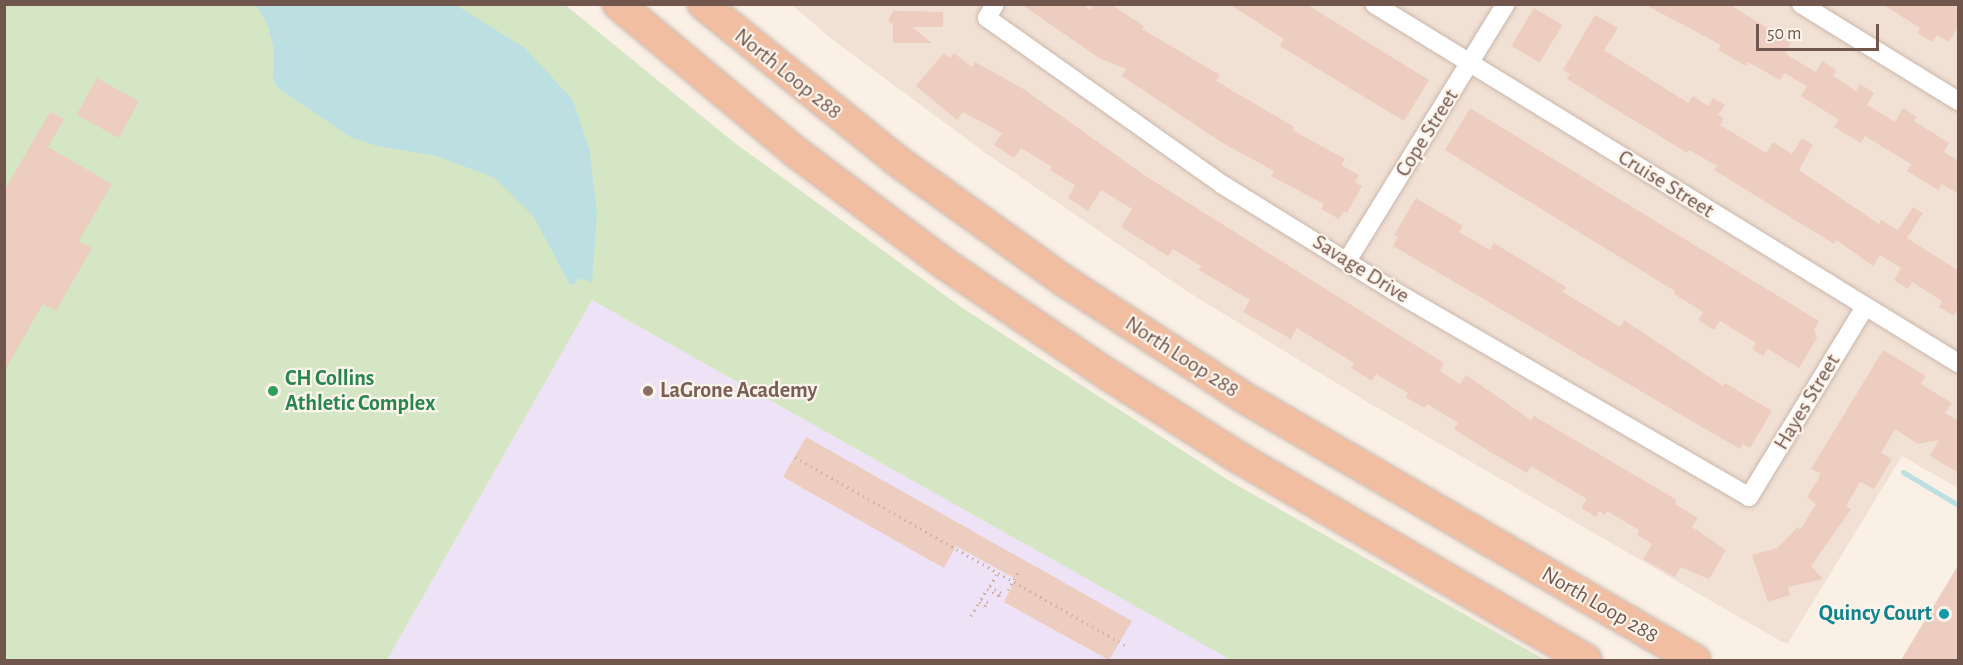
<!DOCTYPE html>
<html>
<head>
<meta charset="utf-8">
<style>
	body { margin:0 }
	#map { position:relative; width:1963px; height:665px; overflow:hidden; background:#faf0e5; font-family:"Alegreya Sans",sans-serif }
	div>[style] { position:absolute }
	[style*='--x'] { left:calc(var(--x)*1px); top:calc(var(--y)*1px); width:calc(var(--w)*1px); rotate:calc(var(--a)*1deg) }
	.residential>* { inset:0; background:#f1e1d4 }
	.education>* { inset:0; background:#ede2f6 }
	.green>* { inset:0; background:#d5e6c5 }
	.water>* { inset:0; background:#bce0e2 }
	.stream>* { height:5px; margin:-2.5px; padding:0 2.5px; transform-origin:2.5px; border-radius:2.5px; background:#bce0e2 }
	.building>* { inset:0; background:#edcdbf; transform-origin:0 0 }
	.path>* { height:3px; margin-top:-1.5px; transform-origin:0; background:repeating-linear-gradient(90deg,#d2b1a3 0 1.5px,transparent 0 6px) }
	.roads { filter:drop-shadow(0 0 2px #cbb7ad) drop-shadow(0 0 2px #cbb7ad) }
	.minor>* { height:18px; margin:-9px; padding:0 9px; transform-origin:9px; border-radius:9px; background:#fff }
	.trunk>* { height:30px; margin:-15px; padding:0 15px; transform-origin:15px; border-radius:15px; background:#f1bea2 }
	.dots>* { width:16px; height:16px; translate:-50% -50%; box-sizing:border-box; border:3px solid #fdf4eb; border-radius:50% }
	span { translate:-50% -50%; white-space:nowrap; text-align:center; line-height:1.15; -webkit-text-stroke:4.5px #fdf4eb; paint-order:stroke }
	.street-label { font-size:22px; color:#71564d }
	.leisure-label { font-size:22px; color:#27864d; font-weight:700 }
	.left { translate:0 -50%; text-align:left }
	.education-label { font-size:22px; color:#785e54; font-weight:700 }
	.culture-label { font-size:22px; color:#0d838f; font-weight:700 }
	.right { translate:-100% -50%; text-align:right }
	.frame { position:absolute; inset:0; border:6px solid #71564d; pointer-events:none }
	.scale { position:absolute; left:1756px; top:24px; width:123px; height:27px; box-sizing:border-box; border:3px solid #71564d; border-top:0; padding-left:8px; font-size:18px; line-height:21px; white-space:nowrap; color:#71564d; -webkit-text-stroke:4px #fdf4eb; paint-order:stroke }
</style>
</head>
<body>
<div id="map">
	<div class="residential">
		<div style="clip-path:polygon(792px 5px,1958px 5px,1958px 488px,1902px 456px,1788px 643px,1784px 643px,1364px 400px,1185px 290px,987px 154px,833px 40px)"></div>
	</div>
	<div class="education">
		<div style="clip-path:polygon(592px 300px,1232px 660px,387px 660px)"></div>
	</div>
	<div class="green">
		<div style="clip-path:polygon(564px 4px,736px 144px,961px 307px,1228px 480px,1545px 660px,1231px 660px,592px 300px,387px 660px,5px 660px,5px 5px)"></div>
	</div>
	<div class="water">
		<div style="clip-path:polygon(256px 5px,456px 5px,525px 48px,573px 100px,590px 151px,597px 214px,592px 283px,580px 278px,574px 285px,569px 283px,533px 216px,495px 178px,436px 156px,377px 146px,350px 137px,277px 87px,273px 79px,274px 48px,267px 23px)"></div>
	</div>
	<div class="stream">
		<div style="--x:1903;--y:472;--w:64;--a:31"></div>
	</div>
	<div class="building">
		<div style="clip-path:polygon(1021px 4px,1082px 4px,1091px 10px,1094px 4px,1111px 4px,1119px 10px,1144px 26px,1142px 29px,1220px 75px,1216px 81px,1294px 127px,1292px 130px,1345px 159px,1341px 165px,1359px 175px,1355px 182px,1362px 186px,1347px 213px,1344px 211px,1339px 219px,1321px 209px,1324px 204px,1271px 176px,1274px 171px,1221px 142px,1122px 76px,1126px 69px,1099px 58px)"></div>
		<div style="clip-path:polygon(1229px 4px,1306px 4px,1429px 80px,1404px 121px,1280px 46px,1284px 39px)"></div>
		<div style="clip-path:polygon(1644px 4px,1729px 4px,1791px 43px,1785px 53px,1792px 58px,1816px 72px,1822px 61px,1836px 70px,1833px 76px,1856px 91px,1860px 84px,1874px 93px,1867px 105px,1895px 122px,1903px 108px,1917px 117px,1914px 121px,1949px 143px,1944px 152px,1959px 161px,1959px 194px,1942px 184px,1938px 190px,1907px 171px,1911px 164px,1865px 136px,1861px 143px,1834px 127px,1839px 120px,1801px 96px,1807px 86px,1784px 73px,1780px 80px,1748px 62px,1746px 66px,1718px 50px,1721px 45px)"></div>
		<div style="clip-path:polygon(1882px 4px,1952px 4px,1959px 9px,1959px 25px,1949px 42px,1937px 35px,1932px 42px,1917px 33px,1920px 28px)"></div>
		<div style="left:1534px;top:8px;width:33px;height:44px;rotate:31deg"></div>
		<div style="clip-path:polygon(893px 11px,943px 12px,943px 27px,912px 27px,932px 43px,893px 43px,893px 24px,888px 21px)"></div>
		<div style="clip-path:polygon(1595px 15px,1618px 28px,1604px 50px,1688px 103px,1693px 96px,1708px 106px,1713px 98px,1725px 105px,1718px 115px,1724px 118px,1720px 125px,1766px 153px,1773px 142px,1792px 154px,1802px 138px,1813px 145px,1799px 170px,1879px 224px,1881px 220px,1898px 230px,1913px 207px,1923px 213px,1907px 238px,1959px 271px,1959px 308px,1954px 316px,1939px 307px,1942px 301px,1912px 282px,1908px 289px,1894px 280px,1901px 268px,1880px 255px,1873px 266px,1836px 240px,1834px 244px,1714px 170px,1717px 166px,1689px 150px,1687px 153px,1567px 79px,1570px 74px,1563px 70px)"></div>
		<div style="clip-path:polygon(944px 53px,950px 58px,954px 53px,972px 67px,975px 62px,1022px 88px,1144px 175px,1444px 363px,1440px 371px,1460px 384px,1466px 375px,1531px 420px,1534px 416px,1677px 500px,1675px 504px,1698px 518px,1692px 527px,1726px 550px,1709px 579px,1681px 567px,1675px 577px,1650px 563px,1643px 559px,1652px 544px,1637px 535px,1639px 530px,1607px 511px,1605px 515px,1599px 511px,1596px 517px,1581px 508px,1587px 499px,1531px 466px,1527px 473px,1487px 450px,1454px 429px,1458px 423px,1427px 404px,1425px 408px,1405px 397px,1408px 393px,1376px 374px,1372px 381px,1351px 368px,1354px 363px,1297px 328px,1291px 339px,1243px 312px,1250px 300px,1199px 270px,1201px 266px,1173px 249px,1168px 256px,1121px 227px,1132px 209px,1101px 190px,1088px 211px,1068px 198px,1075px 185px,1050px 170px,1052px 167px,1021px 148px,1014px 158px,994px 145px,1002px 133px,963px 112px,957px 120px,916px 86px)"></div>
		<div style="left:97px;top:78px;width:48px;height:42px;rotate:29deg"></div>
		<div style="clip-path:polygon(1470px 108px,1819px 321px,1814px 330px,1817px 338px,1799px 368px,1768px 349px,1763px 356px,1752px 349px,1756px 343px,1720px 321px,1714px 330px,1698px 320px,1703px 312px,1674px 294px,1675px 291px,1445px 150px)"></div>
		<div style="clip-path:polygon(50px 112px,64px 119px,48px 147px,112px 184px,79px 241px,92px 248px,56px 311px,43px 304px,4px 372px,4px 191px)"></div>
		<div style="clip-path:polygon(1416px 198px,1463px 226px,1459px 232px,1490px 250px,1494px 243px,1566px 287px,1563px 292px,1594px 311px,1620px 327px,1624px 320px,1723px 386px,1725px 383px,1772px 411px,1750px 448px,1743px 444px,1740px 449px,1714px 434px,1393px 246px,1398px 237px,1394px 235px)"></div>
		<div style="clip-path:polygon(1883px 350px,1926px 376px,1921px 384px,1952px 403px,1945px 413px,1959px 421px,1959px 473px,1930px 456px,1939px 440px,1918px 444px,1895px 429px,1881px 453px,1892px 459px,1874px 489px,1860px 482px,1846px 506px,1851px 509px,1811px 566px,1823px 579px,1788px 587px,1790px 595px,1768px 602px,1752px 555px,1777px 548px,1798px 527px,1800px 530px,1816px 504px,1807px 497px,1819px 478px,1820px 473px,1811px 469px)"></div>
		<div style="clip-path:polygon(806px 437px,1132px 621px,1109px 660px,1004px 602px,1016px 579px,956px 546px,944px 568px,783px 477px)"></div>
		<div style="clip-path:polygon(1959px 564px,1959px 656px,1956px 660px,1901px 660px)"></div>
	</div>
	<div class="path">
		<div style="--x:795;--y:457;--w:382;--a:29.7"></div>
		<div style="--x:1008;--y:590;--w:21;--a:-61"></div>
		<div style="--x:971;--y:616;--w:16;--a:-60"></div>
		<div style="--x:979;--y:602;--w:7;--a:34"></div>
		<div style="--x:985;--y:606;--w:5;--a:-53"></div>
		<div style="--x:988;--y:602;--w:8;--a:-157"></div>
		<div style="--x:981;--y:599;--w:12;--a:-59"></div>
		<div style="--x:987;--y:589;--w:14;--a:30"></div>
		<div style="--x:999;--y:596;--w:4;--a:-56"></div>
		<div style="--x:1001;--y:593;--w:13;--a:-148"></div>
		<div style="--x:990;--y:586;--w:16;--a:-60"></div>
	</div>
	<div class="roads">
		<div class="minor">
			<div style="--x:995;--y:4;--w:16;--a:120"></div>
			<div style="--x:987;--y:18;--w:289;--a:35.3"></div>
			<div style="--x:1223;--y:185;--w:201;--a:31.8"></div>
			<div style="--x:1394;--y:291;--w:410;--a:30.1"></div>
			<div style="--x:1749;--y:497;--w:223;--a:-58.6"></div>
			<div style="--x:1374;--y:4;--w:686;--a:31.58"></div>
			<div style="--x:1801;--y:4;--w:185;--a:31.7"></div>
			<div style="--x:1347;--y:261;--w:302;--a:-58.3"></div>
		</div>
		<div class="trunk">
			<div style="--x:618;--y:4;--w:233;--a:39.8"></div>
			<div style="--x:797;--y:153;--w:185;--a:36.9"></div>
			<div style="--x:945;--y:264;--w:196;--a:34.2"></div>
			<div style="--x:1107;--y:374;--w:153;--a:32.4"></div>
			<div style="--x:1236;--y:456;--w:405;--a:30.2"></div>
			<div style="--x:703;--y:4;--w:248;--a:38.9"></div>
			<div style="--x:896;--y:160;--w:206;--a:35.7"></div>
			<div style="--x:1063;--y:280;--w:215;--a:33"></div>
			<div style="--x:1243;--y:397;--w:523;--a:30.19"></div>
		</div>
	</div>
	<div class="dots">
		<div style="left:273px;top:391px;background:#2e9e5b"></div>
		<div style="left:648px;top:391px;background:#8d6e63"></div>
		<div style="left:1944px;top:614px;background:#0f9aa8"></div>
	</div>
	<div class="street-label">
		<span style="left:788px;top:74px;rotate:39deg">North Loop 288</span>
		<span style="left:1427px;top:133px;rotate:-58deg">Cope Street</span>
		<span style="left:1666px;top:184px;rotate:32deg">Cruise Street</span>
		<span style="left:1361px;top:269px;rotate:32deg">Savage Drive</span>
		<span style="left:1182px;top:357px;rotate:33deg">North Loop 288</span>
		<span style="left:1807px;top:402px;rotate:-59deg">Hayes Street</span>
		<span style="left:1600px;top:605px;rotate:30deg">North Loop 288</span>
	</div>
	<div class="leisure-label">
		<span class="left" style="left:285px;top:391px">CH Collins<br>Athletic Complex</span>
	</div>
	<div class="education-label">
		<span class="left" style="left:660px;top:391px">LaGrone Academy</span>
	</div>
	<div class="culture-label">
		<span class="right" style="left:1932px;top:614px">Quincy Court</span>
	</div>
	<div class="frame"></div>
	<div class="scale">50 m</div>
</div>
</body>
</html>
